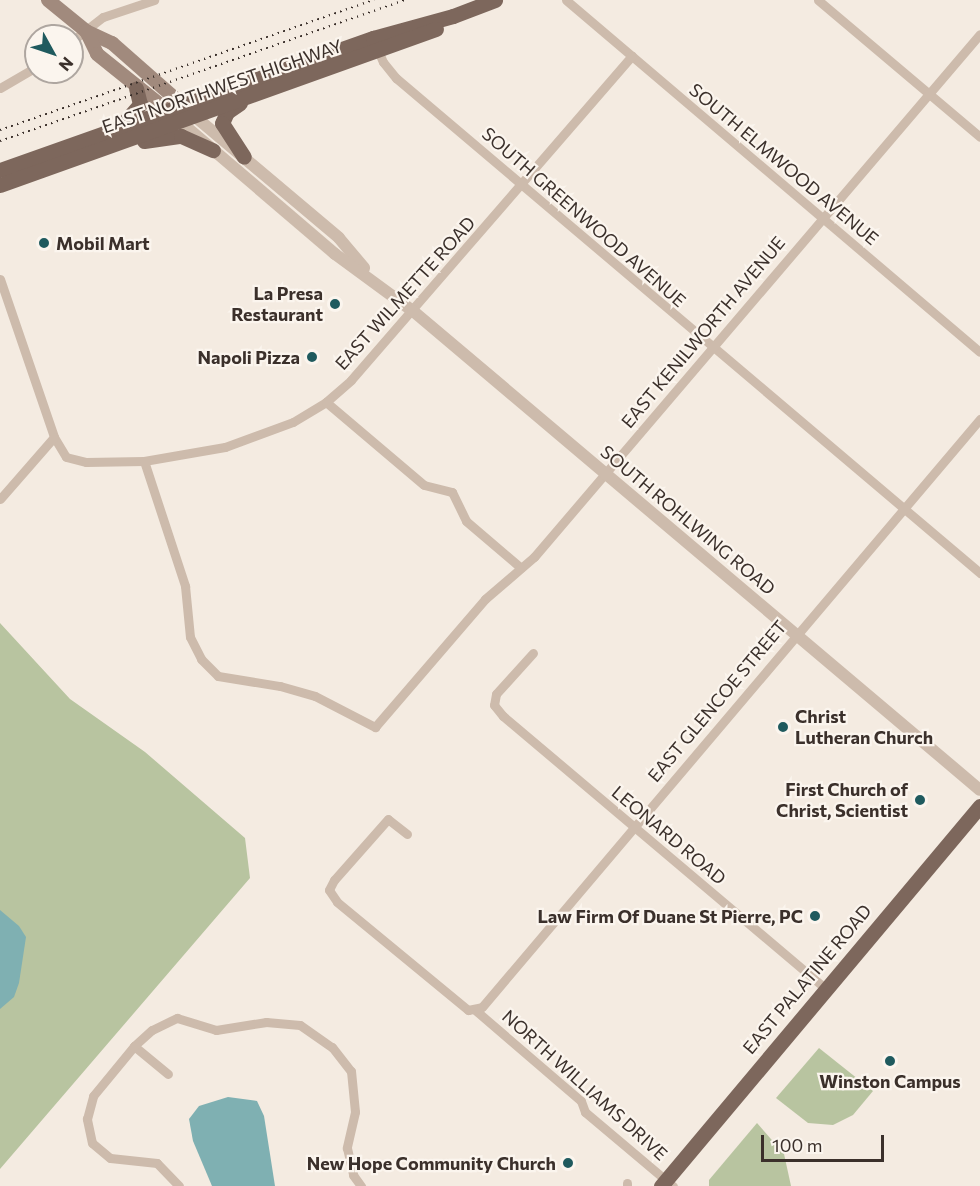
<!DOCTYPE html>
<html>
<head>
<meta charset="utf-8">
<style>
	body { margin:0 }
	#map { position:relative; width:980px; height:1186px; overflow:hidden; background:#f4ebe1; font-family:Commissioner,sans-serif }
	div>[style] { position:absolute }
	[style*='--x'] { left:calc(var(--x)*1px); top:calc(var(--y)*1px); width:calc(var(--w)*1px); rotate:calc(var(--a)*1deg) }
	.green>* { inset:0; background:#b8c4a0 }
	.water>* { inset:0; background:#7fb0b2 }
	.minor>* { height:9px; margin:-4.5px; padding:0 4.5px; transform-origin:4.5px; border-radius:4.5px; background:#cdbbac }
	.tertiary>* { height:12px; margin:-6px; padding:0 6px; transform-origin:6px; border-radius:6px; background:#cdbbac }
	.secondary>* { height:14px; margin:-7px; padding:0 7px; transform-origin:7px; border-radius:7px; background:#a18a7d }
	.primary>* { height:15px; margin:-7.5px; padding:0 7.5px; transform-origin:7.5px; border-radius:7.5px; background:#7d675c }
	.rail>* { height:2px; margin-top:-1px; transform-origin:0; background:repeating-linear-gradient(90deg,#3b302b 0 1.5px,transparent 0 6px) }
	.dots>* { width:16px; height:16px; translate:-50% -50%; box-sizing:border-box; border:3px solid #fbf5ee; border-radius:50% }
	span { translate:-50% -50%; white-space:nowrap; text-align:center; line-height:1.15; -webkit-text-stroke:4.5px #fbf5ee; paint-order:stroke }
	.street-label { font-size:18px; color:#3b302b }
	.poi-label { font-size:18px; color:#3b302b; font-weight:700 }
	.left { translate:0 -50%; text-align:left }
	.right { translate:-100% -50%; text-align:right }
	.north { position:absolute; left:24px; top:24px; width:60px; height:60px; box-sizing:border-box; background:#fbf5ee; border:2px solid #aea6a0; border-radius:50%; rotate:130deg; font-size:16px; font-weight:700; line-height:24px; text-align:center; color:#3b302b }
	.north::after { content:''; display:block; margin:auto; width:21px; height:27px; background:#1f5a5e; clip-path:polygon(50% 0,100% 100%,50% 72%,0 100%) }
	.scale { position:absolute; left:761px; top:1135px; width:123px; height:27px; box-sizing:border-box; border:3px solid #3b302b; border-top:0; padding-left:8px; font-size:18px; line-height:21px; white-space:nowrap; color:#3b302b; -webkit-text-stroke:4px #fbf5ee; paint-order:stroke }
</style>
</head>
<body>
<div id="map">
	<div class="green">
		<div style="clip-path:polygon(0 623px,70px 699px,145px 752px,245px 838px,250px 878px,0 1169px)"></div>
		<div style="clip-path:polygon(819px 1048px,873px 1091px,853px 1115px,833px 1125px,808px 1123px,776px 1098px)"></div>
		<div style="clip-path:polygon(757px 1123px,784px 1154px,791px 1186px,709px 1186px,709px 1180px)"></div>
	</div>
	<div class="water">
		<div style="clip-path:polygon(0 910px,19px 926px,26px 937px,19px 983px,14px 997px,0 1009px)"></div>
		<div style="clip-path:polygon(228px 1097px,257px 1101px,264px 1116px,275px 1186px,212px 1186px,193px 1141px,189px 1119px,199px 1106px)"></div>
	</div>
	<div class="minor">
		<div style="--x:566;--y:0;--w:543;--a:40.37"></div>
		<div style="--x:818;--y:0;--w:212;--a:40.2"></div>
		<div style="--x:72;--y:41;--w:39;--a:-38"></div>
		<div style="--x:103;--y:17;--w:54;--a:-18.4"></div>
		<div style="--x:377;--y:48;--w:15;--a:67"></div>
		<div style="--x:383;--y:62;--w:21;--a:51"></div>
		<div style="--x:396;--y:78;--w:766;--a:40.28"></div>
		<div style="--x:0;--y:88;--w:42;--a:-30.3"></div>
		<div style="--x:0;--y:279;--w:167;--a:71.1"></div>
		<div style="--x:54;--y:437;--w:23;--a:59"></div>
		<div style="--x:66;--y:457;--w:21;--a:14"></div>
		<div style="--x:86;--y:462;--w:58;--a:-1"></div>
		<div style="--x:144;--y:461;--w:82;--a:-9.8"></div>
		<div style="--x:225;--y:447;--w:72;--a:-20.2"></div>
		<div style="--x:293;--y:422;--w:39;--a:-31"></div>
		<div style="--x:326;--y:402;--w:33;--a:-41"></div>
		<div style="--x:351;--y:380;--w:429;--a:-49.1"></div>
		<div style="--x:326;--y:402;--w:128;--a:40.3"></div>
		<div style="--x:424;--y:485;--w:29;--a:14"></div>
		<div style="--x:452;--y:492;--w:32;--a:64"></div>
		<div style="--x:466;--y:521;--w:72;--a:40.5"></div>
		<div style="--x:144;--y:461;--w:132;--a:71.8"></div>
		<div style="--x:185;--y:586;--w:51;--a:84.4"></div>
		<div style="--x:190;--y:637;--w:25;--a:63"></div>
		<div style="--x:201;--y:659;--w:24;--a:45"></div>
		<div style="--x:218;--y:676;--w:63;--a:9.2"></div>
		<div style="--x:280;--y:686;--w:36;--a:16"></div>
		<div style="--x:315;--y:696;--w:68;--a:27.3"></div>
		<div style="--x:375;--y:727;--w:169;--a:-49.3"></div>
		<div style="--x:485;--y:599;--w:65;--a:-40.6"></div>
		<div style="--x:534;--y:557;--w:687;--a:-49.54"></div>
		<div style="--x:0;--y:499;--w:82;--a:-48.9"></div>
		<div style="--x:533;--y:653;--w:55;--a:132.1"></div>
		<div style="--x:496;--y:694;--w:11;--a:100"></div>
		<div style="--x:494;--y:705;--w:14;--a:51"></div>
		<div style="--x:503;--y:716;--w:422;--a:40.2"></div>
		<div style="--x:407;--y:834;--w:24;--a:-142"></div>
		<div style="--x:388;--y:819;--w:81;--a:131.5"></div>
		<div style="--x:334;--y:880;--w:11;--a:117"></div>
		<div style="--x:329;--y:890;--w:14;--a:56"></div>
		<div style="--x:337;--y:902;--w:170;--a:39.5"></div>
		<div style="--x:468;--y:1010;--w:14;--a:-12"></div>
		<div style="--x:482;--y:1007;--w:771;--a:-49.74"></div>
		<div style="--x:474;--y:1009;--w:141;--a:40.7"></div>
		<div style="--x:581;--y:1101;--w:12;--a:70"></div>
		<div style="--x:585;--y:1112;--w:115;--a:40.1"></div>
		<div style="--x:134;--y:1046;--w:44;--a:39.5"></div>
		<div style="--x:179;--y:1186;--w:32;--a:-134"></div>
		<div style="--x:157;--y:1163;--w:47;--a:-173.9"></div>
		<div style="--x:110;--y:1158;--w:23;--a:-140"></div>
		<div style="--x:92;--y:1143;--w:25;--a:-102"></div>
		<div style="--x:87;--y:1119;--w:24;--a:-75"></div>
		<div style="--x:93;--y:1096;--w:65;--a:-50.6"></div>
		<div style="--x:134;--y:1046;--w:24;--a:-42"></div>
		<div style="--x:152;--y:1030;--w:28;--a:-26"></div>
		<div style="--x:177;--y:1018;--w:41;--a:17.1"></div>
		<div style="--x:216;--y:1030;--w:51;--a:-9.1"></div>
		<div style="--x:266;--y:1022;--w:34;--a:5"></div>
		<div style="--x:300;--y:1025;--w:39;--a:35"></div>
		<div style="--x:332;--y:1047;--w:31;--a:52"></div>
		<div style="--x:351;--y:1071;--w:41;--a:84.4"></div>
		<div style="--x:355;--y:1112;--w:37;--a:103"></div>
		<div style="--x:347;--y:1148;--w:28;--a:77"></div>
		<div style="--x:353;--y:1175;--w:14;--a:54"></div>
		<div style="--x:627;--y:1186;--w:3;--a:-90"></div>
	</div>
	<div class="tertiary">
		<div style="--x:192;--y:114;--w:192;--a:40.1"></div>
		<div style="--x:339;--y:238;--w:39;--a:50"></div>
		<div style="--x:177;--y:119;--w:208;--a:40.5"></div>
		<div style="--x:335;--y:254;--w:97;--a:36.2"></div>
		<div style="--x:413;--y:311;--w:742;--a:40.19"></div>
	</div>
	<div class="secondary">
		<div style="--x:48;--y:0;--w:49;--a:39.2"></div>
		<div style="--x:86;--y:31;--w:29;--a:25"></div>
		<div style="--x:112;--y:43;--w:103;--a:41.4"></div>
		<div style="--x:86;--y:31;--w:25;--a:64"></div>
		<div style="--x:97;--y:54;--w:99;--a:38.8"></div>
	</div>
	<div class="primary">
		<div style="--x:240;--y:103;--w:16;--a:145"></div>
		<div style="--x:227;--y:112;--w:12;--a:114"></div>
		<div style="--x:222;--y:123;--w:40;--a:57.1"></div>
		<div style="--x:122;--y:125;--w:28;--a:-49"></div>
		<div style="--x:140;--y:104;--w:16;--a:-104"></div>
		<div style="--x:144;--y:141;--w:37;--a:-8"></div>
		<div style="--x:181;--y:136;--w:35;--a:24"></div>
		<div style="--x:0;--y:170;--w:396;--a:-19.5"></div>
		<div style="--x:373;--y:38;--w:83;--a:-15.4"></div>
		<div style="--x:453;--y:16;--w:45;--a:-20.9"></div>
		<div style="--x:0;--y:185;--w:463;--a:-19.7"></div>
		<div style="--x:661;--y:1186;--w:496;--a:-50"></div>
	</div>
	<div class="rail">
		<div style="--x:0;--y:130;--w:396;--a:-19.2"></div>
		<div style="--x:0;--y:141;--w:428;--a:-19.2"></div>
	</div>
	<div class="dots">
		<div style="left:44px;top:243px;background:#1f5a5e"></div>
		<div style="left:335px;top:304px;background:#1f5a5e"></div>
		<div style="left:312px;top:357px;background:#1f5a5e"></div>
		<div style="left:783px;top:727px;background:#1f5a5e"></div>
		<div style="left:920px;top:800px;background:#1f5a5e"></div>
		<div style="left:815px;top:916px;background:#1f5a5e"></div>
		<div style="left:890px;top:1061px;background:#1f5a5e"></div>
		<div style="left:568px;top:1163px;background:#1f5a5e"></div>
	</div>
	<div class="street-label">
		<span style="left:222px;top:86px;rotate:-19deg">EAST NORTHWEST HIGHWAY</span>
		<span style="left:784px;top:164px;rotate:40deg">SOUTH ELMWOOD AVENUE</span>
		<span style="left:584px;top:217px;rotate:41deg">SOUTH GREENWOOD AVENUE</span>
		<span style="left:405px;top:293px;rotate:-48deg">EAST WILMETTE ROAD</span>
		<span style="left:703px;top:332px;rotate:-50deg">EAST KENILWORTH AVENUE</span>
		<span style="left:688px;top:520px;rotate:40deg">SOUTH ROHLWING ROAD</span>
		<span style="left:717px;top:701px;rotate:-50deg">EAST GLENCOE STREET</span>
		<span style="left:669px;top:835px;rotate:40deg">LEONARD ROAD</span>
		<span style="left:807px;top:979px;rotate:-50deg">EAST PALATINE ROAD</span>
		<span style="left:585px;top:1085px;rotate:42deg">NORTH WILLIAMS DRIVE</span>
	</div>
	<div class="poi-label">
		<span class="left" style="left:56px;top:243px">Mobil Mart</span>
		<span class="right" style="left:323px;top:304px">La Presa<br>Restaurant</span>
		<span class="right" style="left:300px;top:357px">Napoli Pizza</span>
		<span class="left" style="left:795px;top:727px">Christ<br>Lutheran Church</span>
		<span class="right" style="left:908px;top:800px">First Church of<br>Christ, Scientist</span>
		<span class="right" style="left:803px;top:916px">Law Firm Of Duane St Pierre, PC</span>
		<span style="left:890px;top:1081px">Winston Campus</span>
		<span class="right" style="left:556px;top:1163px">New Hope Community Church</span>
	</div>
	<div class="north">N</div>
	<div class="scale">100 m</div>
</div>
</body>
</html>
